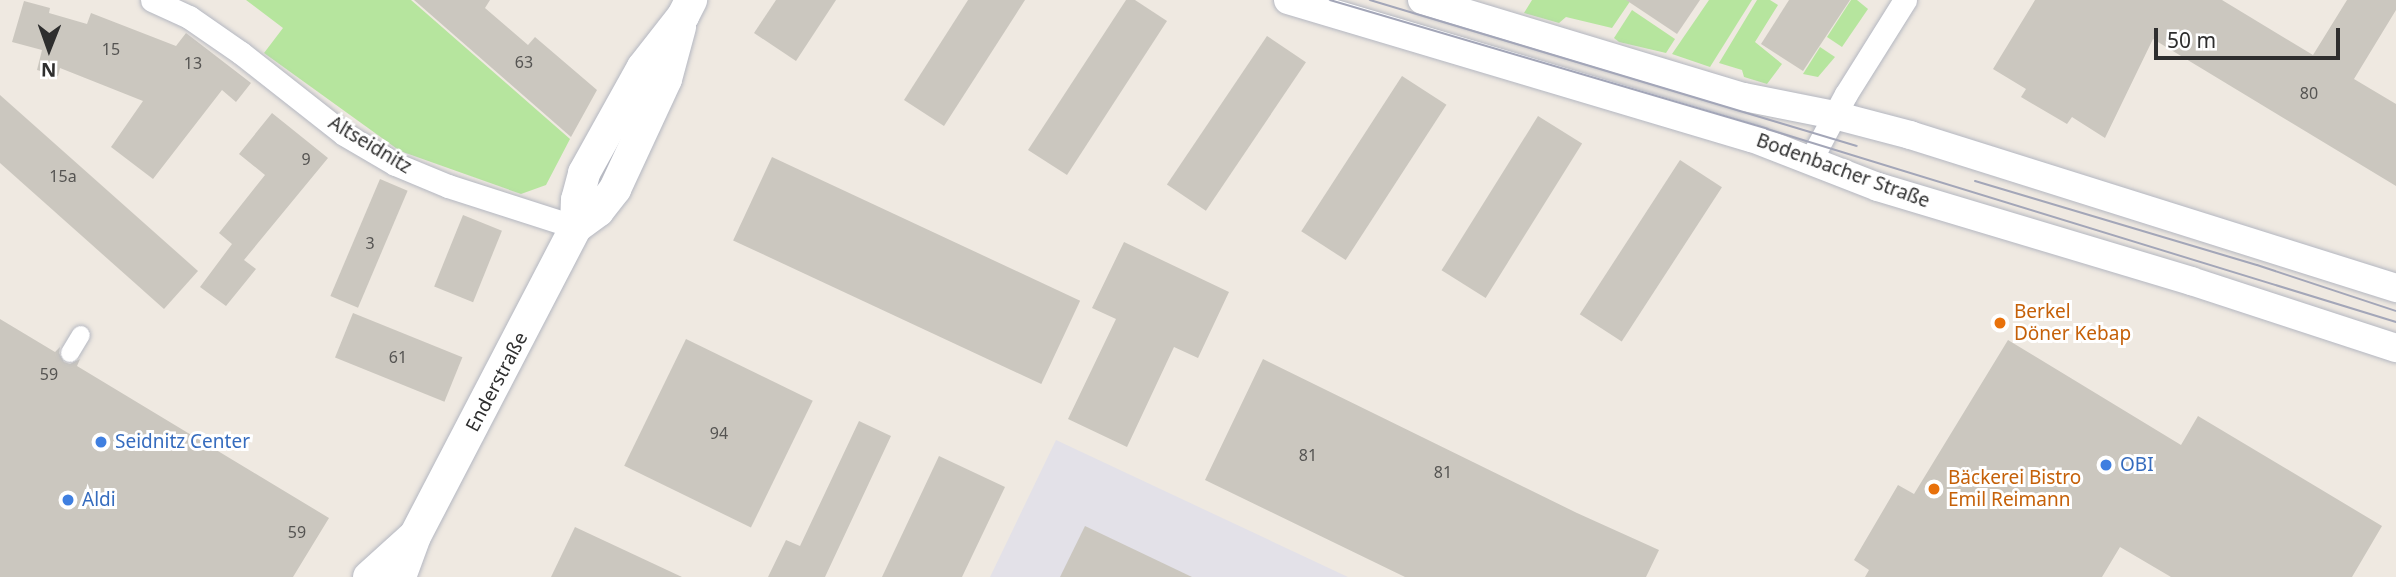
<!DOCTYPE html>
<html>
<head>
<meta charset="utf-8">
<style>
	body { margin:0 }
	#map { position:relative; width:2396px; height:577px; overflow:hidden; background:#efe9e1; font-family:"Noto Sans",sans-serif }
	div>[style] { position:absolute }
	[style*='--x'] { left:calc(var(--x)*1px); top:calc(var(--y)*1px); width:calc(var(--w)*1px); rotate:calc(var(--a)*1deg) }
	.industrial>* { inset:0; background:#e3e1e8 }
	.green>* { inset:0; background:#b6e59e }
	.building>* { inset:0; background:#cbc7bf; transform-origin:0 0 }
	.roads { filter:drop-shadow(0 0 2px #b4b7c1) drop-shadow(0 0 2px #b4b7c1) }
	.pedestrian>* { height:18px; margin:-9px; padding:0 9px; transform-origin:9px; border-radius:9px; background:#fff }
	.minor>* { height:23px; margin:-11.5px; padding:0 11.5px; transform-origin:11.5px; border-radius:11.5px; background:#fff }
	.tertiary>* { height:28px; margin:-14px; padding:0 14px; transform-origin:14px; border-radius:14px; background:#fff }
	.secondary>* { height:32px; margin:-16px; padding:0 16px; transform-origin:16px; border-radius:16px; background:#fff }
	.tram>* { height:2px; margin:-1px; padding:0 1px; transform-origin:1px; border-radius:1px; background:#a3a6b8 }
	.dots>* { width:19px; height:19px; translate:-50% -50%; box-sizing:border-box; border:4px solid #fff; border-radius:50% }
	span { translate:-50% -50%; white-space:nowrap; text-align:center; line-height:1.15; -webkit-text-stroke:6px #fff; paint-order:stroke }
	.number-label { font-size:16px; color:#555452 }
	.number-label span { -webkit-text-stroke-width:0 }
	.street-label { font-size:19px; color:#2e2e2e }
	.food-label { font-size:19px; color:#c56008 }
	.left { translate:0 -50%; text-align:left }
	.shop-label { font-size:19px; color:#366cbe }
	.north { position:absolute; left:14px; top:14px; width:70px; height:70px; -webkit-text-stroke:5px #fff; paint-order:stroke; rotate:181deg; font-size:19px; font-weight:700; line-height:28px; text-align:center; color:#2e2e2e }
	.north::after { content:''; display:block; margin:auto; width:24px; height:32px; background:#2e2e2e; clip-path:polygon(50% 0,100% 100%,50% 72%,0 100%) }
	.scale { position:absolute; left:2154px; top:28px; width:186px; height:32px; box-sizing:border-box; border:4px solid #2e2e2e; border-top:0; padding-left:9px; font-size:21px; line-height:24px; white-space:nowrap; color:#2e2e2e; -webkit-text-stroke:5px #fff; paint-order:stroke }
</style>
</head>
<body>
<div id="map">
	<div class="industrial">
		<div style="clip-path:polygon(1056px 440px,1348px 577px,990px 577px)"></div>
	</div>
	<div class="green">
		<div style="clip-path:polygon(246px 0,411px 0,570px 139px,546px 185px,521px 194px,400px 151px,264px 53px,283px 28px)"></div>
		<div style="clip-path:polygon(1532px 0,1631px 0,1612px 28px,1566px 17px,1559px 23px,1524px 13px)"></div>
		<div style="clip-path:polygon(1709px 0,1752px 0,1710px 67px,1672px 54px)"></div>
		<div style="clip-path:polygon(1757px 0,1770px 0,1778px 5px,1755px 42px,1782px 64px,1767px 84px,1744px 77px,1742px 70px,1719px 63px)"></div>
		<div style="clip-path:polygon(1851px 0,1857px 0,1868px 9px,1842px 47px,1827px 37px)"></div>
		<div style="clip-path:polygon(1632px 10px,1675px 39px,1666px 53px,1619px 42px,1614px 38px)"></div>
		<div style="clip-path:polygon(1820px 47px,1835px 57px,1818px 77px,1803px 74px)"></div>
	</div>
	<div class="building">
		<div style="clip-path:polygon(414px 0,490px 0,485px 8px,528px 45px,535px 37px,597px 90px,571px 137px)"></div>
		<div style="clip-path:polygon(776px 0,836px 0,796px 61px,754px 33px)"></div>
		<div style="clip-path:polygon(968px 0,1025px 0,944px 126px,904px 100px)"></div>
		<div style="clip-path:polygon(1126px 0,1135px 0,1167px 21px,1067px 175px,1028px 150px)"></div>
		<div style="clip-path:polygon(1626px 0,1700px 0,1677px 34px)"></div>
		<div style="clip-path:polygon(1789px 0,1850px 0,1803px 71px,1761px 44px)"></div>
		<div style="clip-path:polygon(2035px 0,2222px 0,2313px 55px,2347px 0,2396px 0,2396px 10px,2354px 79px,2396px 104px,2396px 186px,2153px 39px,2105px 138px,2072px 117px,2067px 124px,2021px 97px,2026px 89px,1993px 69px)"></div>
		<div style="clip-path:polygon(24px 1px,50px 8px,49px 13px,87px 24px,91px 13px,176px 46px,186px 33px,251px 83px,236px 102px,222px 90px,153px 179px,111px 147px,143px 101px,60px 68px,58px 76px,37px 70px,42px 50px,12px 42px)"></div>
		<div style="left:1267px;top:36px;width:47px;height:179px;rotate:34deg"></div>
		<div style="left:1402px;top:76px;width:53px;height:185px;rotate:33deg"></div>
		<div style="clip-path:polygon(0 95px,198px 271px,164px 309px,0 163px)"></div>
		<div style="clip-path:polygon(272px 113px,328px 158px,244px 260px,256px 269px,226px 306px,200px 287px,232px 244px,219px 233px,265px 175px,239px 154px)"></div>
		<div style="left:1538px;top:116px;width:52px;height:182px;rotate:32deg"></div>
		<div style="left:772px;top:157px;width:340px;height:92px;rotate:25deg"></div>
		<div style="left:1680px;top:160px;width:50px;height:184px;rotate:33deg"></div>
		<div style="left:380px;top:179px;width:30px;height:127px;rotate:23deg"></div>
		<div style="left:463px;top:215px;width:42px;height:77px;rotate:22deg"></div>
		<div style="clip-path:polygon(1124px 242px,1229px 292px,1198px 358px,1174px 347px,1127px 447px,1068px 419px,1116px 319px,1092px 308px)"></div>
		<div style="left:353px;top:313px;width:118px;height:48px;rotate:22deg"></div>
		<div style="clip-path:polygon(0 319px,55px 352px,60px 347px,59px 353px,64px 362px,70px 364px,80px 359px,77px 366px,329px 518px,293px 577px,0 577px)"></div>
		<div style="left:686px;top:339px;width:141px;height:141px;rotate:26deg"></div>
		<div style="clip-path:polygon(2008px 340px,2181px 445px,2198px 416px,2382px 526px,2352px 577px,2171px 577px,2120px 547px,2102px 577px,1865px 577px,1869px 570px,1854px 560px,1898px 485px,1914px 494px)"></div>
		<div style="clip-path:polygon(1263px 359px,1577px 513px,1659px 550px,1646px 577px,1405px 577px,1205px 480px)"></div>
		<div style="clip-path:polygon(859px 421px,891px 436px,825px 577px,768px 577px,786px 540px,800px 546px)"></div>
		<div style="clip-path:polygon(939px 456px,1005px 487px,962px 577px,882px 577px)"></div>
		<div style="clip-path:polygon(1085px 526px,1192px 577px,1060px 577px)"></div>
		<div style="clip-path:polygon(575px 527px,682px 577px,551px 577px)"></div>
	</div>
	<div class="roads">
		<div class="pedestrian">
			<div style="--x:70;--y:353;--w:21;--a:-59"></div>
		</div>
		<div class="minor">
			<div style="--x:152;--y:0;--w:41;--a:24.7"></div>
			<div style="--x:189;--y:17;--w:63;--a:34.7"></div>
			<div style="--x:241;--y:53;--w:131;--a:38.2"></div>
			<div style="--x:344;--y:134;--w:59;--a:30.5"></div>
			<div style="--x:395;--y:164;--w:57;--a:22.5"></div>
			<div style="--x:448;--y:186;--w:134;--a:17.8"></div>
			<div style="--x:1810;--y:161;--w:76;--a:-61.8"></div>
			<div style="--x:1846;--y:94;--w:111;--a:-57.9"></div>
		</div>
		<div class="tertiary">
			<div style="--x:1288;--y:0;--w:484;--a:16.6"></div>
			<div style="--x:1752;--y:138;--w:135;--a:21.3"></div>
			<div style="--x:1878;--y:187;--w:327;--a:16.7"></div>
			<div style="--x:2191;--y:281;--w:216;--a:18.1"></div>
			<div style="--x:1422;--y:0;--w:336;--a:16.8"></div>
			<div style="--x:1744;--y:97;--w:92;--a:11.3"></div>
			<div style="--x:1834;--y:115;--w:79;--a:14.7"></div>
			<div style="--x:1910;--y:135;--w:510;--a:17.47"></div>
		</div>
		<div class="secondary">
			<div style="--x:576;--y:227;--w:27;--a:-36"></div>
			<div style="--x:598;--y:211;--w:28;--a:-52"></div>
			<div style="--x:615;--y:189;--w:121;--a:-65.1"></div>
			<div style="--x:666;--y:79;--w:54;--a:-74.9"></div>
			<div style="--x:369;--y:577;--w:57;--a:-42.1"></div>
			<div style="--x:400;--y:577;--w:44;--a:-69.9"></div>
			<div style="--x:415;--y:536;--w:348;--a:-62.5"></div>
			<div style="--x:576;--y:227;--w:27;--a:-88"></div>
			<div style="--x:577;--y:200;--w:28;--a:-75"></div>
			<div style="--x:584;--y:173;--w:121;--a:-60.9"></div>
			<div style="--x:643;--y:67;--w:65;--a:-51.9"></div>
			<div style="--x:683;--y:16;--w:18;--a:-63"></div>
		</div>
	</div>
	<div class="tram">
		<div style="--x:1330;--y:0;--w:456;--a:16.4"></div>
		<div style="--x:1767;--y:129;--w:658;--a:17.06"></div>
		<div style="--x:1370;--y:0;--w:508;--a:16.69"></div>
		<div style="--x:1975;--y:181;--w:294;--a:16.6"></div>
		<div style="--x:2257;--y:265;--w:146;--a:18.3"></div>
	</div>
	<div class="dots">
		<div style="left:2000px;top:323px;background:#e8710a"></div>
		<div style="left:101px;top:442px;background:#3f7fe0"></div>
		<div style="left:2106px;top:465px;background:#3f7fe0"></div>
		<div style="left:1934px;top:489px;background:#e8710a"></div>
		<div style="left:68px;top:500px;background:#3f7fe0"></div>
	</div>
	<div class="number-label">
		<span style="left:111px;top:49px">15</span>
		<span style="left:524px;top:62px">63</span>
		<span style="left:193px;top:63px">13</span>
		<span style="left:2309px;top:93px">80</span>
		<span style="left:306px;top:159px">9</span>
		<span style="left:63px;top:176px">15a</span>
		<span style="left:370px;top:243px">3</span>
		<span style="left:398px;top:357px">61</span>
		<span style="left:49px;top:374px">59</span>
		<span style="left:719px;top:433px">94</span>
		<span style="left:1308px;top:455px">81</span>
		<span style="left:1443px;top:472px">81</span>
		<span style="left:297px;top:532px">59</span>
	</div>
	<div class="street-label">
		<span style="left:370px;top:145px;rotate:31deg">Altseidnitz</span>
		<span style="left:1843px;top:171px;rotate:20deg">Bodenbacher Straße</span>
		<span style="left:497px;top:382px;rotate:-62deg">Enderstraße</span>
	</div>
	<div class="food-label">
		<span class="left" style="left:2014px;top:323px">Berkel<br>Döner Kebap</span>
		<span class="left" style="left:1948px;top:489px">Bäckerei Bistro<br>Emil Reimann</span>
	</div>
	<div class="shop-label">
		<span class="left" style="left:115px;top:442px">Seidnitz Center</span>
		<span class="left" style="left:2120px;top:465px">OBI</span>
		<span class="left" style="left:82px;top:500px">Aldi</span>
	</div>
	<div class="north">N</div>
	<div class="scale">50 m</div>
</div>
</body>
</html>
